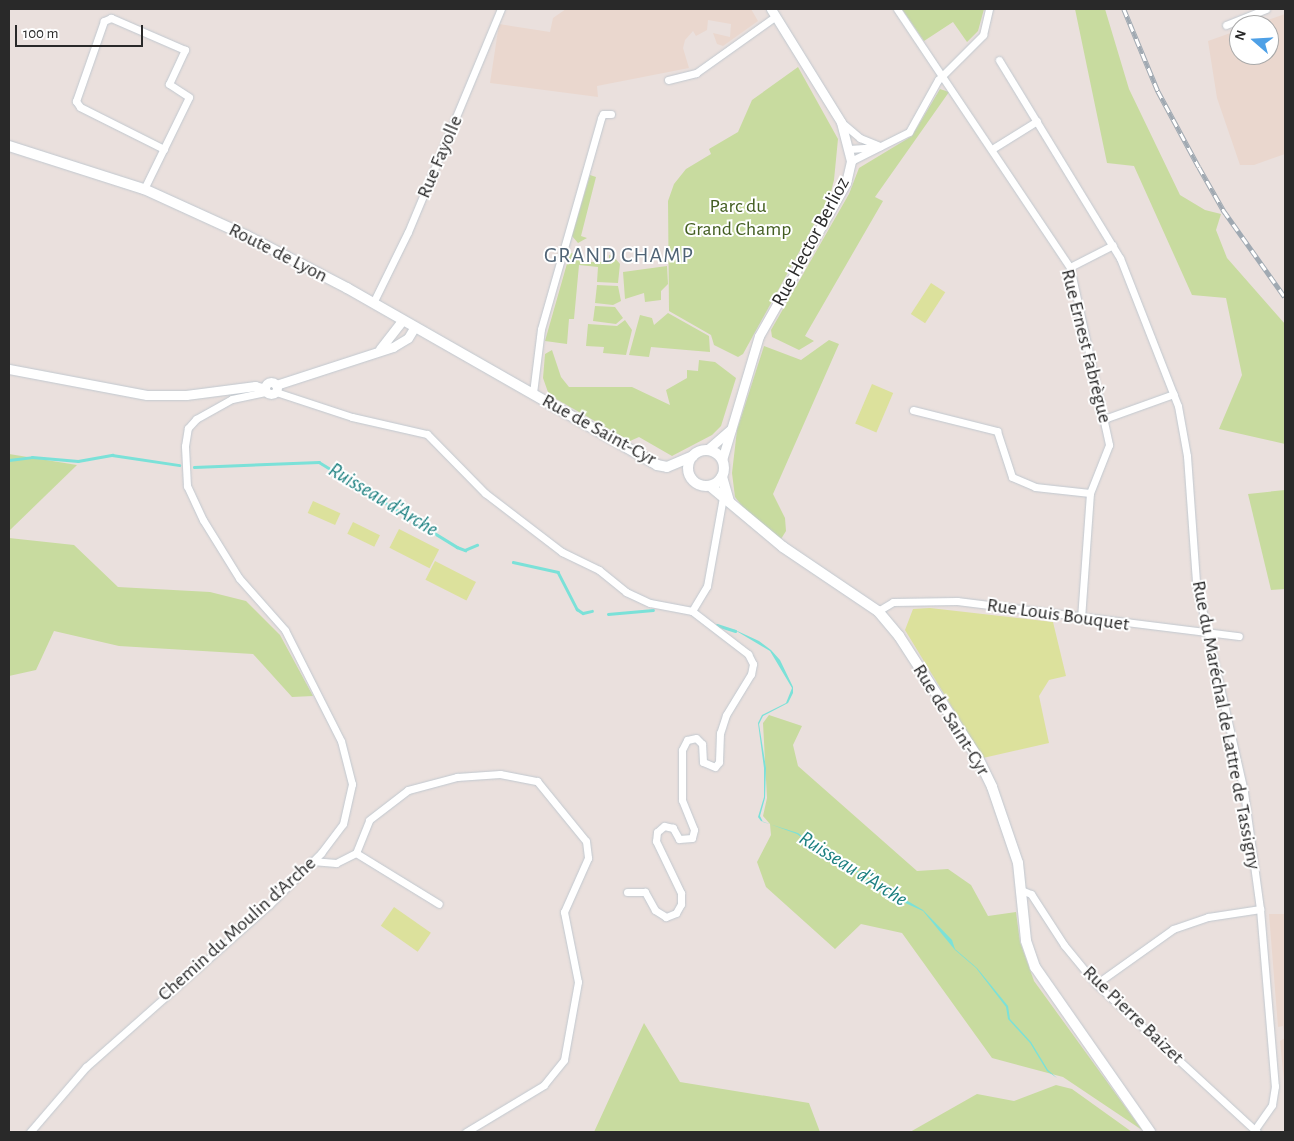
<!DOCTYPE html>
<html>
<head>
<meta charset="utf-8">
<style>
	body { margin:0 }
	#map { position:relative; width:1294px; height:1141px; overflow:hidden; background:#eae0dd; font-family:"Alegreya Sans",sans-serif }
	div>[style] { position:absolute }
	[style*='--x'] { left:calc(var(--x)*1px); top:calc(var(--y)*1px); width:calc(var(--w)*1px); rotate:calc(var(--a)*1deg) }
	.education>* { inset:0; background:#ead7ce }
	.green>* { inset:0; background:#c8db9f }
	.pitch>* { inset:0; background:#dce19c; transform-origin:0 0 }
	.water>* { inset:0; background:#7be1d8 }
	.stream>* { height:2.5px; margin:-1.25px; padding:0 1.25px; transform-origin:1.25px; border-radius:1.25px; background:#7be1d8 }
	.roads { filter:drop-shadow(0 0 1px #c1c8cf) drop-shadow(0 0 1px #c1c8cf) }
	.minor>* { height:7px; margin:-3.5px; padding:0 3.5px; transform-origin:3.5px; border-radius:3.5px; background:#fff }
	.tertiary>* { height:9px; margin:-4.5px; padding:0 4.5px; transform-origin:4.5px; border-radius:4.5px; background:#fff }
	.tertiary>.ring { margin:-4.5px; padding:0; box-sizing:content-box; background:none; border:9px solid #fff; border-radius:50% }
	.secondary>* { height:10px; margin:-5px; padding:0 5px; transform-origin:5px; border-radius:5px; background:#fff }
	.secondary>.ring { margin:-5px; padding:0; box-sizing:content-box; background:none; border:10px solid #fff; border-radius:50% }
	.rail>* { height:4.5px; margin-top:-2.25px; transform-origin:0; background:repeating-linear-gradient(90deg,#fff 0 8px,#a0a9b2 0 16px); box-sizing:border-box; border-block:1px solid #a0a9b2 }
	span { translate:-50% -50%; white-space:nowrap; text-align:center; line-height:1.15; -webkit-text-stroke:4px #fff; paint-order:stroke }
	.street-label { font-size:20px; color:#292929 }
	.park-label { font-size:20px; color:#435e21 }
	.water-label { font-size:21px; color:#1b7f7f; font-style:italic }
	.quarter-label { font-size:22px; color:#4f6375; letter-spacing:1px }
	.frame { position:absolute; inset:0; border:10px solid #292929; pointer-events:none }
	.north { position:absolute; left:1229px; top:15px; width:50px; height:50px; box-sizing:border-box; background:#fff; border:1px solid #a9a9a9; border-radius:50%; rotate:289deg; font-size:14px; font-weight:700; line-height:20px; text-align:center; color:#292929 }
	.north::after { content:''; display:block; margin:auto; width:18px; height:22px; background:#4ea0e6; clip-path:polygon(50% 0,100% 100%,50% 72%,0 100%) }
	.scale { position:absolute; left:15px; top:25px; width:128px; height:22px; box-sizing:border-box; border:2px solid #292929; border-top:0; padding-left:6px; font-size:15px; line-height:18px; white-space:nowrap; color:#292929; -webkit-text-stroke:4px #fff; paint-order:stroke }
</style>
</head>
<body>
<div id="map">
	<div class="education">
		<div style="clip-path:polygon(566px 9px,751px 9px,758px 21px,723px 46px,717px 44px,713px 33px,730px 37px,731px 24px,708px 20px,707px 30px,696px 36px,693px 31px,685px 40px,683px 48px,689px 68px,597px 86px,598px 97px,490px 83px,499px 24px,550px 32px,553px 18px)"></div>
		<div style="clip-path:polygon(1285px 14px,1285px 154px,1254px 165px,1240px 165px,1217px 98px,1208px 41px,1239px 30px,1239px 55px,1269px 55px,1269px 25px,1254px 25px)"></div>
		<div style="clip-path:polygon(1269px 914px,1285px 914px,1285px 1091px,1280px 1041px,1285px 1038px,1283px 1026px,1278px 1027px)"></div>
	</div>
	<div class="green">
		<div style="clip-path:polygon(902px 9px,984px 9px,978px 31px,967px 42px,953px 22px,924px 41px)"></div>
		<div style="clip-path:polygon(1075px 9px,1105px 9px,1129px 89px,1180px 195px,1205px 210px,1221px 214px,1216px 230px,1227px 258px,1285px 324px,1285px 444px,1219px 429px,1242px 375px,1226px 298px,1192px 295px,1134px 166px,1107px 163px)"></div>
		<div style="clip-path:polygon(798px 67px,838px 139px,834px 180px,830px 196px,743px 354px,738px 357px,714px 345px,711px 335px,669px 311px,668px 201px,674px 184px,686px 169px,711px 154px,709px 149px,738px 132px,752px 100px)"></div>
		<div style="clip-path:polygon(940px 89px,949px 92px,875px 197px,883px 201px,805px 336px,814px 341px,799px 350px,772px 337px,771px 330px,849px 194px,859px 168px,912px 136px)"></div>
		<div style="clip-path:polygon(590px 175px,596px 177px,581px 236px,587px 238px,578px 243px,572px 236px)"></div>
		<div style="clip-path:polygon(570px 253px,581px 255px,581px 262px,609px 262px,609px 255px,614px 257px,620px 264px,618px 283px,597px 282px,598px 267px,579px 265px,574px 319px,569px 319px,567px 344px,545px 341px)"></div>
		<div style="clip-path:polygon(667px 266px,668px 284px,661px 291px,661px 300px,645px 302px,644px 293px,625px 299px,623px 272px)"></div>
		<div style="clip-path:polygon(597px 285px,618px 286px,621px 301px,613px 305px,595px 303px)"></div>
		<div style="clip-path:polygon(595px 306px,615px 307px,623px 318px,616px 324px,593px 321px)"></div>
		<div style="clip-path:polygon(668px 313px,709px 336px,710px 352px,651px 347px,649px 357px,629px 355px,640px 315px,652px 318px,654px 325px)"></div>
		<div style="clip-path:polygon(625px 320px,632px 330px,626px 355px,603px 353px,604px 347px,586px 346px,588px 324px,617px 326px)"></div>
		<div style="clip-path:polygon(829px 340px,839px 344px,773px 494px,785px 518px,786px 531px,781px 539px,746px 511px,735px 497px,732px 473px,737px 430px,764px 346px,801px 360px)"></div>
		<div style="clip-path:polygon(552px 350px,561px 377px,569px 387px,632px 387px,670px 405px,666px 390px,687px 378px,687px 370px,698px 371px,699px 360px,715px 362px,736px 378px,721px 426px,712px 435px,672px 456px,639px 437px,630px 441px,549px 395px,543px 378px,545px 354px)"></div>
		<div style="clip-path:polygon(9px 454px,77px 465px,9px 531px)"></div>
		<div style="clip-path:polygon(1285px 490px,1285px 589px,1271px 590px,1248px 494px)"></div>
		<div style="clip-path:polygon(9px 538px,74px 545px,118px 587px,210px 592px,246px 601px,280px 635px,313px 696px,292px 697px,253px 654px,119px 646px,54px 631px,36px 670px,9px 676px)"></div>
		<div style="clip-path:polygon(769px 715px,802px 726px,793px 745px,798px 766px,917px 871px,948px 869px,971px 885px,988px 916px,1016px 912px,1020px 942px,1034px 981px,1142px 1130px,1063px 1077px,992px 1058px,902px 933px,861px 924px,835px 949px,766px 887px,757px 862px,771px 835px,770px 824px,763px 816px,767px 798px,763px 723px)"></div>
		<div style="clip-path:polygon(644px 1023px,680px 1082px,809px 1103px,820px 1132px,594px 1132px)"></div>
		<div style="clip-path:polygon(1056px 1085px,1072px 1089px,1132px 1132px,910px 1132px,977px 1094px,1014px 1101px)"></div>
	</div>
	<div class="pitch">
		<div style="left:931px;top:283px;width:17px;height:37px;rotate:33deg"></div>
		<div style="left:872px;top:384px;width:23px;height:43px;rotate:23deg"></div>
		<div style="left:313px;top:501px;width:30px;height:13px;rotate:24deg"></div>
		<div style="left:353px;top:522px;width:30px;height:13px;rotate:26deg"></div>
		<div style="left:399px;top:529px;width:45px;height:21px;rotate:27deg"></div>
		<div style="left:435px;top:561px;width:46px;height:21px;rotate:27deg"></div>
		<div style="clip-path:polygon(930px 608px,1053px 622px,1066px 676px,1049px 680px,1039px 696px,1049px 743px,983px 758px,905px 630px,913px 609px)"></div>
		<div style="left:394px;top:907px;width:45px;height:23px;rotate:35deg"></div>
	</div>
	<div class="water">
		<div style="clip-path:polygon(733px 629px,759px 641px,771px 650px,780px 660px,793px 687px,793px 693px,788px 703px,763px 716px,759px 724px,766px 768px,765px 798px,760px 816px,763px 822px,798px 833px,829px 858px,853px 867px,880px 889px,906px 900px,923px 910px,952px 940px,955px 949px,977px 968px,1008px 1006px,1010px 1019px,1031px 1042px,1048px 1070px,1057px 1078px,1047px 1071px,1030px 1043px,1008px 1019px,1006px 1007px,976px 968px,955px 950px,923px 911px,883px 893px,852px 868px,828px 859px,797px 834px,761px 821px,758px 817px,764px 797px,764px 768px,758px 723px,762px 715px,786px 703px,792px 688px,770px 651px)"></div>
	</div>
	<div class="stream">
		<div style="--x:9;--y:460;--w:23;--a:-7"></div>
		<div style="--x:32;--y:457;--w:46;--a:5"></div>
		<div style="--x:78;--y:461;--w:35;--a:-10"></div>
		<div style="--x:112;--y:455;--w:68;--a:8.5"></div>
		<div style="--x:194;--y:467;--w:125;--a:-2.3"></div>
		<div style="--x:319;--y:462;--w:162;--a:31.6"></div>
		<div style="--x:457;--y:547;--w:9;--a:21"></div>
		<div style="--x:465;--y:550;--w:13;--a:-23"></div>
		<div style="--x:513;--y:562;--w:46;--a:12.5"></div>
		<div style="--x:558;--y:572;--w:42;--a:62.8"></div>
		<div style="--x:577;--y:609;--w:7;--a:34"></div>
		<div style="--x:583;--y:613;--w:9;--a:-13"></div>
		<div style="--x:608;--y:614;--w:45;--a:-5.1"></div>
		<div style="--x:717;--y:625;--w:19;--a:18"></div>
	</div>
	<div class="roads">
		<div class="minor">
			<div style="--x:897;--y:9;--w:311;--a:56.2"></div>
			<div style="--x:1070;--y:267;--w:182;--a:77.6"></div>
			<div style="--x:1109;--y:445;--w:52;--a:111.6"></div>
			<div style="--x:1090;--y:493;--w:126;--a:94.1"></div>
			<div style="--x:1226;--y:25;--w:43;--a:-21.8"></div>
			<div style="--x:999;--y:60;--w:232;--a:58.6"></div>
			<div style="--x:1120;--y:258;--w:159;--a:68.6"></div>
			<div style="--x:1178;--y:406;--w:51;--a:79.8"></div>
			<div style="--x:1187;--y:456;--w:126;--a:85.9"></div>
			<div style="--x:1196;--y:582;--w:215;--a:77.1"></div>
			<div style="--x:1244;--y:792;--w:118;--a:82.2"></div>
			<div style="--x:1260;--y:909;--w:178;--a:85.2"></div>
			<div style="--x:1275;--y:1086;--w:19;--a:99"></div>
			<div style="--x:1272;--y:1105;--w:29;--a:125"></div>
			<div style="--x:668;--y:80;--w:29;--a:-14"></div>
			<div style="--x:696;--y:73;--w:98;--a:-35.5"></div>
			<div style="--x:841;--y:122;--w:25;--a:40"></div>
			<div style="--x:860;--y:138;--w:22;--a:22"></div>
			<div style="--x:849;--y:149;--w:26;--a:-4"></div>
			<div style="--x:992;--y:149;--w:53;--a:-31.9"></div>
			<div style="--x:851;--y:161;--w:65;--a:-26.6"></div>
			<div style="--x:909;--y:132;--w:60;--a:-60.9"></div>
			<div style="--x:938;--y:80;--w:64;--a:-45"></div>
			<div style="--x:983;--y:35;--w:27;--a:-77"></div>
			<div style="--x:144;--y:189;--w:102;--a:-63.9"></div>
			<div style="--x:189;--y:97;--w:24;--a:-147"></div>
			<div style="--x:169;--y:84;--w:38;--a:-65"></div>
			<div style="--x:185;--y:50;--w:81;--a:-156.6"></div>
			<div style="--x:111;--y:18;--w:8;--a:157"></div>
			<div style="--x:104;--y:21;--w:85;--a:109.3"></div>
			<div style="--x:76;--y:101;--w:7;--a:56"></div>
			<div style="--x:80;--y:107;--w:94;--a:26.6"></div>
			<div style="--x:1070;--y:267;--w:48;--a:-27.1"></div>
			<div style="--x:373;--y:303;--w:79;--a:-63.8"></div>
			<div style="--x:408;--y:232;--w:242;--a:-67.4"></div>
			<div style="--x:276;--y:392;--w:80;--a:18.2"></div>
			<div style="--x:352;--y:417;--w:77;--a:12.8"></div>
			<div style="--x:427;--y:434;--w:83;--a:45.5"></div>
			<div style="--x:485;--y:493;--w:97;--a:37.5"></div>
			<div style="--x:562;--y:552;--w:41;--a:25.9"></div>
			<div style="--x:599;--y:570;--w:35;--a:39"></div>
			<div style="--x:626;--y:592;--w:26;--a:25"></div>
			<div style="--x:650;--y:603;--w:43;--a:10.8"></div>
			<div style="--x:692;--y:611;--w:71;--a:37.5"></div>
			<div style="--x:748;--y:654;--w:11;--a:63"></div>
			<div style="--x:753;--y:664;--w:10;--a:101"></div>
			<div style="--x:751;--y:674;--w:48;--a:121.4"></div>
			<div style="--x:726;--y:715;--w:19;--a:108"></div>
			<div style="--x:720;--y:733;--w:29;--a:92"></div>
			<div style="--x:719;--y:762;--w:6;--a:129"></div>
			<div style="--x:715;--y:767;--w:13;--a:-157"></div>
			<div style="--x:703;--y:762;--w:18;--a:-93"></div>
			<div style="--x:702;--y:744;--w:8;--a:-135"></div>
			<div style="--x:696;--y:738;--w:9;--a:167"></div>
			<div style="--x:687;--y:740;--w:11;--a:117"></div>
			<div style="--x:682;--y:750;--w:50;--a:90"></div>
			<div style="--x:682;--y:800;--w:32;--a:68"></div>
			<div style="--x:694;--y:830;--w:8;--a:104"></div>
			<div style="--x:692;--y:838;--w:13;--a:176"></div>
			<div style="--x:679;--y:839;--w:13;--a:-119"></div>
			<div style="--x:673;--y:828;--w:9;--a:-167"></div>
			<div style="--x:664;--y:826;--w:9;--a:139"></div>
			<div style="--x:657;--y:832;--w:9;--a:96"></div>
			<div style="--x:656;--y:841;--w:58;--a:64.3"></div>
			<div style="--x:681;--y:893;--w:11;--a:90"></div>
			<div style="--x:681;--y:904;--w:10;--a:119"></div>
			<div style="--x:676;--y:913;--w:11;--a:158"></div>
			<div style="--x:666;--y:917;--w:13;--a:-148"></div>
			<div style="--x:655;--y:910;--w:21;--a:-119"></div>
			<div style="--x:645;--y:892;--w:18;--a:180"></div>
			<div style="--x:533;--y:393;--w:64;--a:-82.9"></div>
			<div style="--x:541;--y:329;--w:219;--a:-74.1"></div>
			<div style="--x:601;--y:118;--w:4;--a:-63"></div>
			<div style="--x:603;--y:114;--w:8;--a:0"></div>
			<div style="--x:913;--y:410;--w:87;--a:14"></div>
			<div style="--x:997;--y:431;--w:48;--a:71.9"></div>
			<div style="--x:1012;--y:477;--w:25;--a:23"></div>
			<div style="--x:1035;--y:487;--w:55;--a:6.2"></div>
			<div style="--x:1104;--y:419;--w:74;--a:-19.7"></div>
			<div style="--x:692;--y:611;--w:29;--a:-59"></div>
			<div style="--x:707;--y:586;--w:90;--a:-79.8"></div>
			<div style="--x:878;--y:611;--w:17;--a:-31"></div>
			<div style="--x:893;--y:602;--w:64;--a:-0.9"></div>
			<div style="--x:957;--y:601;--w:284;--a:7.1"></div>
			<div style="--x:356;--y:853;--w:97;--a:31.6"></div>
			<div style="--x:312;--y:861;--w:24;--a:5"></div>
			<div style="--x:336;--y:863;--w:22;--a:-27"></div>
			<div style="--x:356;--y:853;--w:35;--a:-68"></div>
			<div style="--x:369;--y:820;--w:49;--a:-37.6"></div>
			<div style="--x:408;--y:790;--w:51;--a:-14.9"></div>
			<div style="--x:457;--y:777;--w:43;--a:-4"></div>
			<div style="--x:500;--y:774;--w:38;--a:11"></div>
			<div style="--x:537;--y:781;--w:77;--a:50.8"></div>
			<div style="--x:586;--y:841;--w:17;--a:83"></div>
			<div style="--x:588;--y:858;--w:59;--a:114"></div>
			<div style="--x:564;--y:912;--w:71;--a:78.7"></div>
			<div style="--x:578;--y:982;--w:79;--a:100.2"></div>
			<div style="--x:564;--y:1060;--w:32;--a:129"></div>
			<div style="--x:544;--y:1085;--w:91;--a:148.9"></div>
			<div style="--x:1021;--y:890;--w:11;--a:22"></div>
			<div style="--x:1031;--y:894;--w:61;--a:57.1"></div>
			<div style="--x:1064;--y:945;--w:50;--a:50.6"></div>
			<div style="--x:1096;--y:984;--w:219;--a:42.6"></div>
			<div style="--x:1096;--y:984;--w:95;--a:-35.5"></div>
			<div style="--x:1173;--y:929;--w:37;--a:-19"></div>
			<div style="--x:1208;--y:917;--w:53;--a:-8.7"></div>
			<div style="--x:30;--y:1132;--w:86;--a:-49.3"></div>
			<div style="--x:86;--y:1067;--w:244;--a:-41.5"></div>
			<div style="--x:269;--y:905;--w:74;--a:-45"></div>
			<div style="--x:321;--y:853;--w:36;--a:-53"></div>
			<div style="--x:343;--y:824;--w:41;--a:-77.3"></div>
			<div style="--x:352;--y:784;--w:44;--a:-104.3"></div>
			<div style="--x:341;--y:741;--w:124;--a:-116.8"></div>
			<div style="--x:285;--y:630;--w:69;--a:-131.5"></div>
			<div style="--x:239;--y:578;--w:68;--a:-121.8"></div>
			<div style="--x:203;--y:520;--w:38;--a:-115"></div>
			<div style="--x:187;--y:486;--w:40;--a:-92.9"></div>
			<div style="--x:185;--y:446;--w:18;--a:-81"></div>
			<div style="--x:188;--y:428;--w:12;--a:-48"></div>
			<div style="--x:196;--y:419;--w:41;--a:-29.1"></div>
			<div style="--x:232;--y:399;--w:35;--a:-12"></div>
		</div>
		<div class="tertiary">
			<div style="--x:380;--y:349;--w:36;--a:-52"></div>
			<div style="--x:9;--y:369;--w:140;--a:10.7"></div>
			<div style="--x:147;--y:395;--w:39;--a:0"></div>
			<div style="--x:186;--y:395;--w:70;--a:-7.4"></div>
			<div style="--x:255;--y:386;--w:10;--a:17"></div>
			<div class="ring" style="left:265px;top:382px;width:3px;height:3px"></div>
			<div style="--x:276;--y:385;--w:123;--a:-18"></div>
			<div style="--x:393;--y:347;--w:17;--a:-31"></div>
			<div style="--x:408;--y:338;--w:12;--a:-59"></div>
			<div style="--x:707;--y:450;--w:32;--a:-41"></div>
			<div style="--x:722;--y:460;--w:129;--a:-73.4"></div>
			<div style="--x:759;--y:336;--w:176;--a:-60.4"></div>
			<div style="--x:846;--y:183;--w:23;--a:-77"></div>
			<div style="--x:851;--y:161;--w:40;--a:-104.4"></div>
			<div style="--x:841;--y:122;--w:133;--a:-121.8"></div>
		</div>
		<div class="secondary">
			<div style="--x:9;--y:146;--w:142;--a:17.7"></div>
			<div style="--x:144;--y:189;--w:113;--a:24.5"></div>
			<div style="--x:247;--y:236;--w:113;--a:27.5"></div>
			<div style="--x:347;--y:288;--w:357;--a:29.7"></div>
			<div style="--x:657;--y:465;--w:10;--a:11"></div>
			<div style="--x:667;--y:467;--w:28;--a:-23"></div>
			<div class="ring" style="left:688px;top:450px;width:26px;height:26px"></div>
			<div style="--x:722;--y:477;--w:26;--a:74"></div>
			<div style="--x:710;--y:486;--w:95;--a:39.9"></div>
			<div style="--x:783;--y:547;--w:115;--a:34"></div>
			<div style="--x:878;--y:611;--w:33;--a:50"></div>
			<div style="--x:899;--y:636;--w:145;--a:57.1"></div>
			<div style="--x:978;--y:758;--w:32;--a:64"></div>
			<div style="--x:992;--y:787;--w:80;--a:71.1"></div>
			<div style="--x:1018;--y:863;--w:78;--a:84.1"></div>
			<div style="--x:1026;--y:941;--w:28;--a:71"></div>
			<div style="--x:1035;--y:967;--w:201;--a:55.1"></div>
		</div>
	</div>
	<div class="rail">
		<div style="--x:1124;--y:9;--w:89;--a:67.5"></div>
		<div style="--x:1158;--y:91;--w:86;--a:61.7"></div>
		<div style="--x:1199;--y:167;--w:51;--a:60.4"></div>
		<div style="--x:1224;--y:211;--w:105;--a:54.7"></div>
	</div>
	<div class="street-label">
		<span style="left:440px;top:157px;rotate:-67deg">Rue Fayolle</span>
		<span style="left:811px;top:242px;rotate:-62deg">Rue Hector Berlioz</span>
		<span style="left:278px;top:253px;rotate:27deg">Route de Lyon</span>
		<span style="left:1086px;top:346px;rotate:76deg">Rue Ernest Fabrègue</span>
		<span style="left:599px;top:430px;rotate:29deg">Rue de Saint-Cyr</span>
		<span style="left:1058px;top:615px;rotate:8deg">Rue Louis Bouquet</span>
		<span style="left:951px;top:720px;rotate:58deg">Rue de Saint-Cyr</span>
		<span style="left:1226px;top:725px;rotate:79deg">Rue du Maréchal de Lattre de Tassigny</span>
		<span style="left:237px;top:929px;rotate:-42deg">Chemin du Moulin d'Arche</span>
		<span style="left:1133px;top:1015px;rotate:44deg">Rue Pierre Baizet</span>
	</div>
	<div class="park-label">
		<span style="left:738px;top:218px">Parc du<br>Grand Champ</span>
	</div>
	<div class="water-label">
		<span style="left:383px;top:500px;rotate:31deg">Ruisseau d'Arche</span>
		<span style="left:853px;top:869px;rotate:32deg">Ruisseau d'Arche</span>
	</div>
	<div class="quarter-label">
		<span style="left:619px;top:256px">GRAND CHAMP</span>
	</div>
	<div class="frame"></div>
	<div class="north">N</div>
	<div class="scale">100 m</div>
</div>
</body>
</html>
